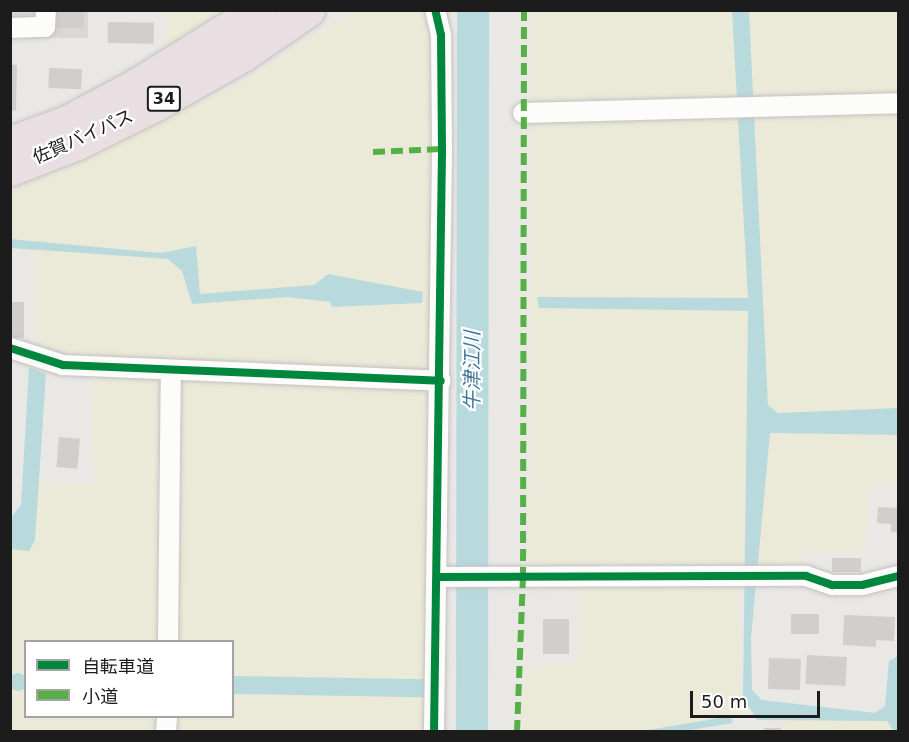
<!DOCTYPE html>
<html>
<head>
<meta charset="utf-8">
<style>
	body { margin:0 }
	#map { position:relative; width:909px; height:742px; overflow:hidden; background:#eae8e5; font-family:"DejaVu Sans","Noto Sans JP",sans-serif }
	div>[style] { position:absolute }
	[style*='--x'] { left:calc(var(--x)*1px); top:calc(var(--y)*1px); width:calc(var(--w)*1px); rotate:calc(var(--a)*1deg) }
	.residential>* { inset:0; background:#d9d8d6; transform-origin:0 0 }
	.farmland>* { inset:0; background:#ebead8 }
	.water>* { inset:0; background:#b8dadd; transform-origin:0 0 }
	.round { border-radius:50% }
	.river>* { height:32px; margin:-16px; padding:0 16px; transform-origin:16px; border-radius:16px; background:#b8dadd }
	.building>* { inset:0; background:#d1cecc; transform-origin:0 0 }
	.roads { filter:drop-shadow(0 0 2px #c3c2c1) drop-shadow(0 0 2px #c3c2c1) }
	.street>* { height:20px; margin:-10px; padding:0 10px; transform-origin:10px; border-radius:10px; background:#fcfcfb }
	.highway>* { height:33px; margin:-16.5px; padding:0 16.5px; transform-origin:16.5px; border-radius:16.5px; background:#e9dee1 }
	.quiet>* { height:6px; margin-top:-3px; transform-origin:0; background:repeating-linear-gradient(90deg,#55b145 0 12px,transparent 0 18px) }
	.cycleway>* { height:8px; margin:-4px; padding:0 4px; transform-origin:4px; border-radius:4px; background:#00873e }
	span { translate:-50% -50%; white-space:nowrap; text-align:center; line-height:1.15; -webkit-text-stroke:4.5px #fff; paint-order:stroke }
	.shield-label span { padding:2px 4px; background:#fff; border:2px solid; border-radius:4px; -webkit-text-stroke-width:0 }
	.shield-label { font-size:16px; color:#1c1c1c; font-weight:700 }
	.street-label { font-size:18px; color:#1c1c1c }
	.water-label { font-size:20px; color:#46789a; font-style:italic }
	.frame { position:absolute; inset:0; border:12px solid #1c1c1c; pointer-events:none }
	.legend { position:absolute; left:24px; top:640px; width:210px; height:78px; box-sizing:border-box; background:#fff; border:2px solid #a4a4a4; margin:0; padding:8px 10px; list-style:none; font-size:18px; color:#1c1c1c }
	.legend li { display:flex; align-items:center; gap:12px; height:30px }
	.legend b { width:30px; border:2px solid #a4a4a4 }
	.scale { position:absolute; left:690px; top:691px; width:130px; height:27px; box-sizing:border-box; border:3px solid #1c1c1c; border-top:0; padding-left:8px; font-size:18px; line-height:21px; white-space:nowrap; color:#1c1c1c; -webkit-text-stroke:4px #fff; paint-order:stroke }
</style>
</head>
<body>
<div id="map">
	<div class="residential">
		<div style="left:10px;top:11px;width:78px;height:27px"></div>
	</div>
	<div class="farmland">
		<div style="clip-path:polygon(167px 11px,223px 10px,223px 11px,166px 47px)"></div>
		<div style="clip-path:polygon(evenodd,353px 11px,423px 11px,432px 41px,433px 357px,426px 731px,11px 731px,11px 529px,31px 480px,95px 485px,90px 361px,35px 341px,35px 248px,11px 245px,11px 186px,127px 138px,240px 82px,353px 11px,26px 642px,232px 642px,232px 716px,26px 716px,26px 642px)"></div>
		<div style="clip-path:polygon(531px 11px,898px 11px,898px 486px,870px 485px,864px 550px,803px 553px,804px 586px,739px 587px,742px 717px,706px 725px,706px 731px,522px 732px,525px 667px,578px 661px,579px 590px,529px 591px)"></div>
		<div style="clip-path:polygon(786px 714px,896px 717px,898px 731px,786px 732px)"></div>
	</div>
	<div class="water">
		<div style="clip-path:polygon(732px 11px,749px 11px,768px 405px,778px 413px,898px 408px,898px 435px,770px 433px,751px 638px,752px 690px,762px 700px,875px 713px,885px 706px,889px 661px,898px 656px,898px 731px,894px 731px,887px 721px,757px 720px,743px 697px,748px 311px,539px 308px,537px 297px,748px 298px)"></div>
		<div style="clip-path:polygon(10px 239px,161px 253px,196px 246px,200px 294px,314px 285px,328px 274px,423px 292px,422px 303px,332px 307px,330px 302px,287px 297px,192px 304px,182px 271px,168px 259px,11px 248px)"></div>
		<div style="clip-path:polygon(29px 367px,46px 374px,35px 540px,29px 551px,10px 549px,11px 517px,21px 505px)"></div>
		<div class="round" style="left:9px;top:673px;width:18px;height:18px"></div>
		<div style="left:233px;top:676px;width:192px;height:18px;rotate:1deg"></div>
		<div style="clip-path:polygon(731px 716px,733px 723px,684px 731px,642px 731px)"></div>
	</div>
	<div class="river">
		<div style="--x:472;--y:732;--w:722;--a:-89.92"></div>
	</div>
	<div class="building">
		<div style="left:57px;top:10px;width:27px;height:18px"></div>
		<div style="left:108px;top:22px;width:46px;height:21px;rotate:1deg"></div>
		<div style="clip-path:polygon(10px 64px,17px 65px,16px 111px,10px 110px)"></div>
		<div style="left:49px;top:68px;width:33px;height:20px;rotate:2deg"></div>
		<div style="left:10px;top:302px;width:14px;height:36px"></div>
		<div style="left:59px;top:437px;width:21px;height:30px;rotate:5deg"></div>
		<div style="clip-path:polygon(878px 507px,898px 508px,898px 533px,891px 532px,891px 524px,877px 523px)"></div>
		<div style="left:832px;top:558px;width:29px;height:14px"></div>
		<div style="left:791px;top:614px;width:28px;height:20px"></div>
		<div style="clip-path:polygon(844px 615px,895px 617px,894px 641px,876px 640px,876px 647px,843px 645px)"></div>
		<div style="left:543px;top:619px;width:26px;height:35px"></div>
		<div style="left:807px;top:655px;width:40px;height:29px;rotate:3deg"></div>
		<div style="left:769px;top:658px;width:32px;height:31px;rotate:2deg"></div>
		<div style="left:764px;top:728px;width:17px;height:4px"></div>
	</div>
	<div class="roads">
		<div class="street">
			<div style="--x:10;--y:28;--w:35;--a:-2"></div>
			<div style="--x:45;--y:27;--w:17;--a:-87"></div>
			<div style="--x:523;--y:113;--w:375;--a:-1.5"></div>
			<div style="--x:10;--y:348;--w:56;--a:17.8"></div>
			<div style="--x:63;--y:365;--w:378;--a:2.4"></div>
			<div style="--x:439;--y:577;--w:367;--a:-0.2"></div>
			<div style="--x:806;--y:576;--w:28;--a:19"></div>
			<div style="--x:832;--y:585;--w:30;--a:0"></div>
			<div style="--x:862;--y:585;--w:37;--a:-14"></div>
			<div style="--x:168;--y:642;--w:271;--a:-89.4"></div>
			<div style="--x:166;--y:732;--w:16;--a:-86"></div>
			<div style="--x:434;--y:732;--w:583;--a:-89.21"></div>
			<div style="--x:442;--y:149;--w:114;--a:-90.5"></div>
			<div style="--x:441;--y:35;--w:26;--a:-103"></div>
		</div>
		<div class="highway">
			<div style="--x:10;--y:143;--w:59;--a:-20"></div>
			<div style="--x:65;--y:123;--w:79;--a:-27.9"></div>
			<div style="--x:135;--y:86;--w:145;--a:-31.7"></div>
			<div style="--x:10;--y:169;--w:72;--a:-21.2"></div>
			<div style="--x:77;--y:143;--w:86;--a:-26.3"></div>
			<div style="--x:154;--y:105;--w:101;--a:-29.6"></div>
			<div style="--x:242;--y:55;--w:80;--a:-34.3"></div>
		</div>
	</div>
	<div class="quiet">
		<div style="--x:373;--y:152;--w:69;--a:-2.5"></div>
		<div style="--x:517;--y:732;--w:153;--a:-87.8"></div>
		<div style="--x:523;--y:579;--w:569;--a:-89.9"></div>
	</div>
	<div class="cycleway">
		<div style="--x:10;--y:348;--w:56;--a:17.8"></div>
		<div style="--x:63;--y:365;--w:378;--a:2.4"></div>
		<div style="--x:439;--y:577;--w:367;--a:-0.2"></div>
		<div style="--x:806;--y:576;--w:28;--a:19"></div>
		<div style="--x:832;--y:585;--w:30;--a:0"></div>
		<div style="--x:862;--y:585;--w:37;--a:-14"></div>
		<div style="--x:434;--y:732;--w:583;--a:-89.21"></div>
		<div style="--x:442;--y:149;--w:114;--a:-90.5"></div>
		<div style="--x:441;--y:35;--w:26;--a:-103"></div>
	</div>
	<div class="shield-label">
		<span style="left:164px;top:99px">34</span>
	</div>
	<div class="street-label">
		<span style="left:83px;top:137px;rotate:-24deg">佐賀バイパス</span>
	</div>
	<div class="water-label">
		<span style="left:472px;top:371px;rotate:-90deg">牛津江川</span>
	</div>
	<div class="frame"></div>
	<ul class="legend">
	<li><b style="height:8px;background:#00873e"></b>自転車道</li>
	<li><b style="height:8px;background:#55b145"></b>小道</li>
	</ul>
	<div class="scale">50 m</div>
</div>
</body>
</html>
